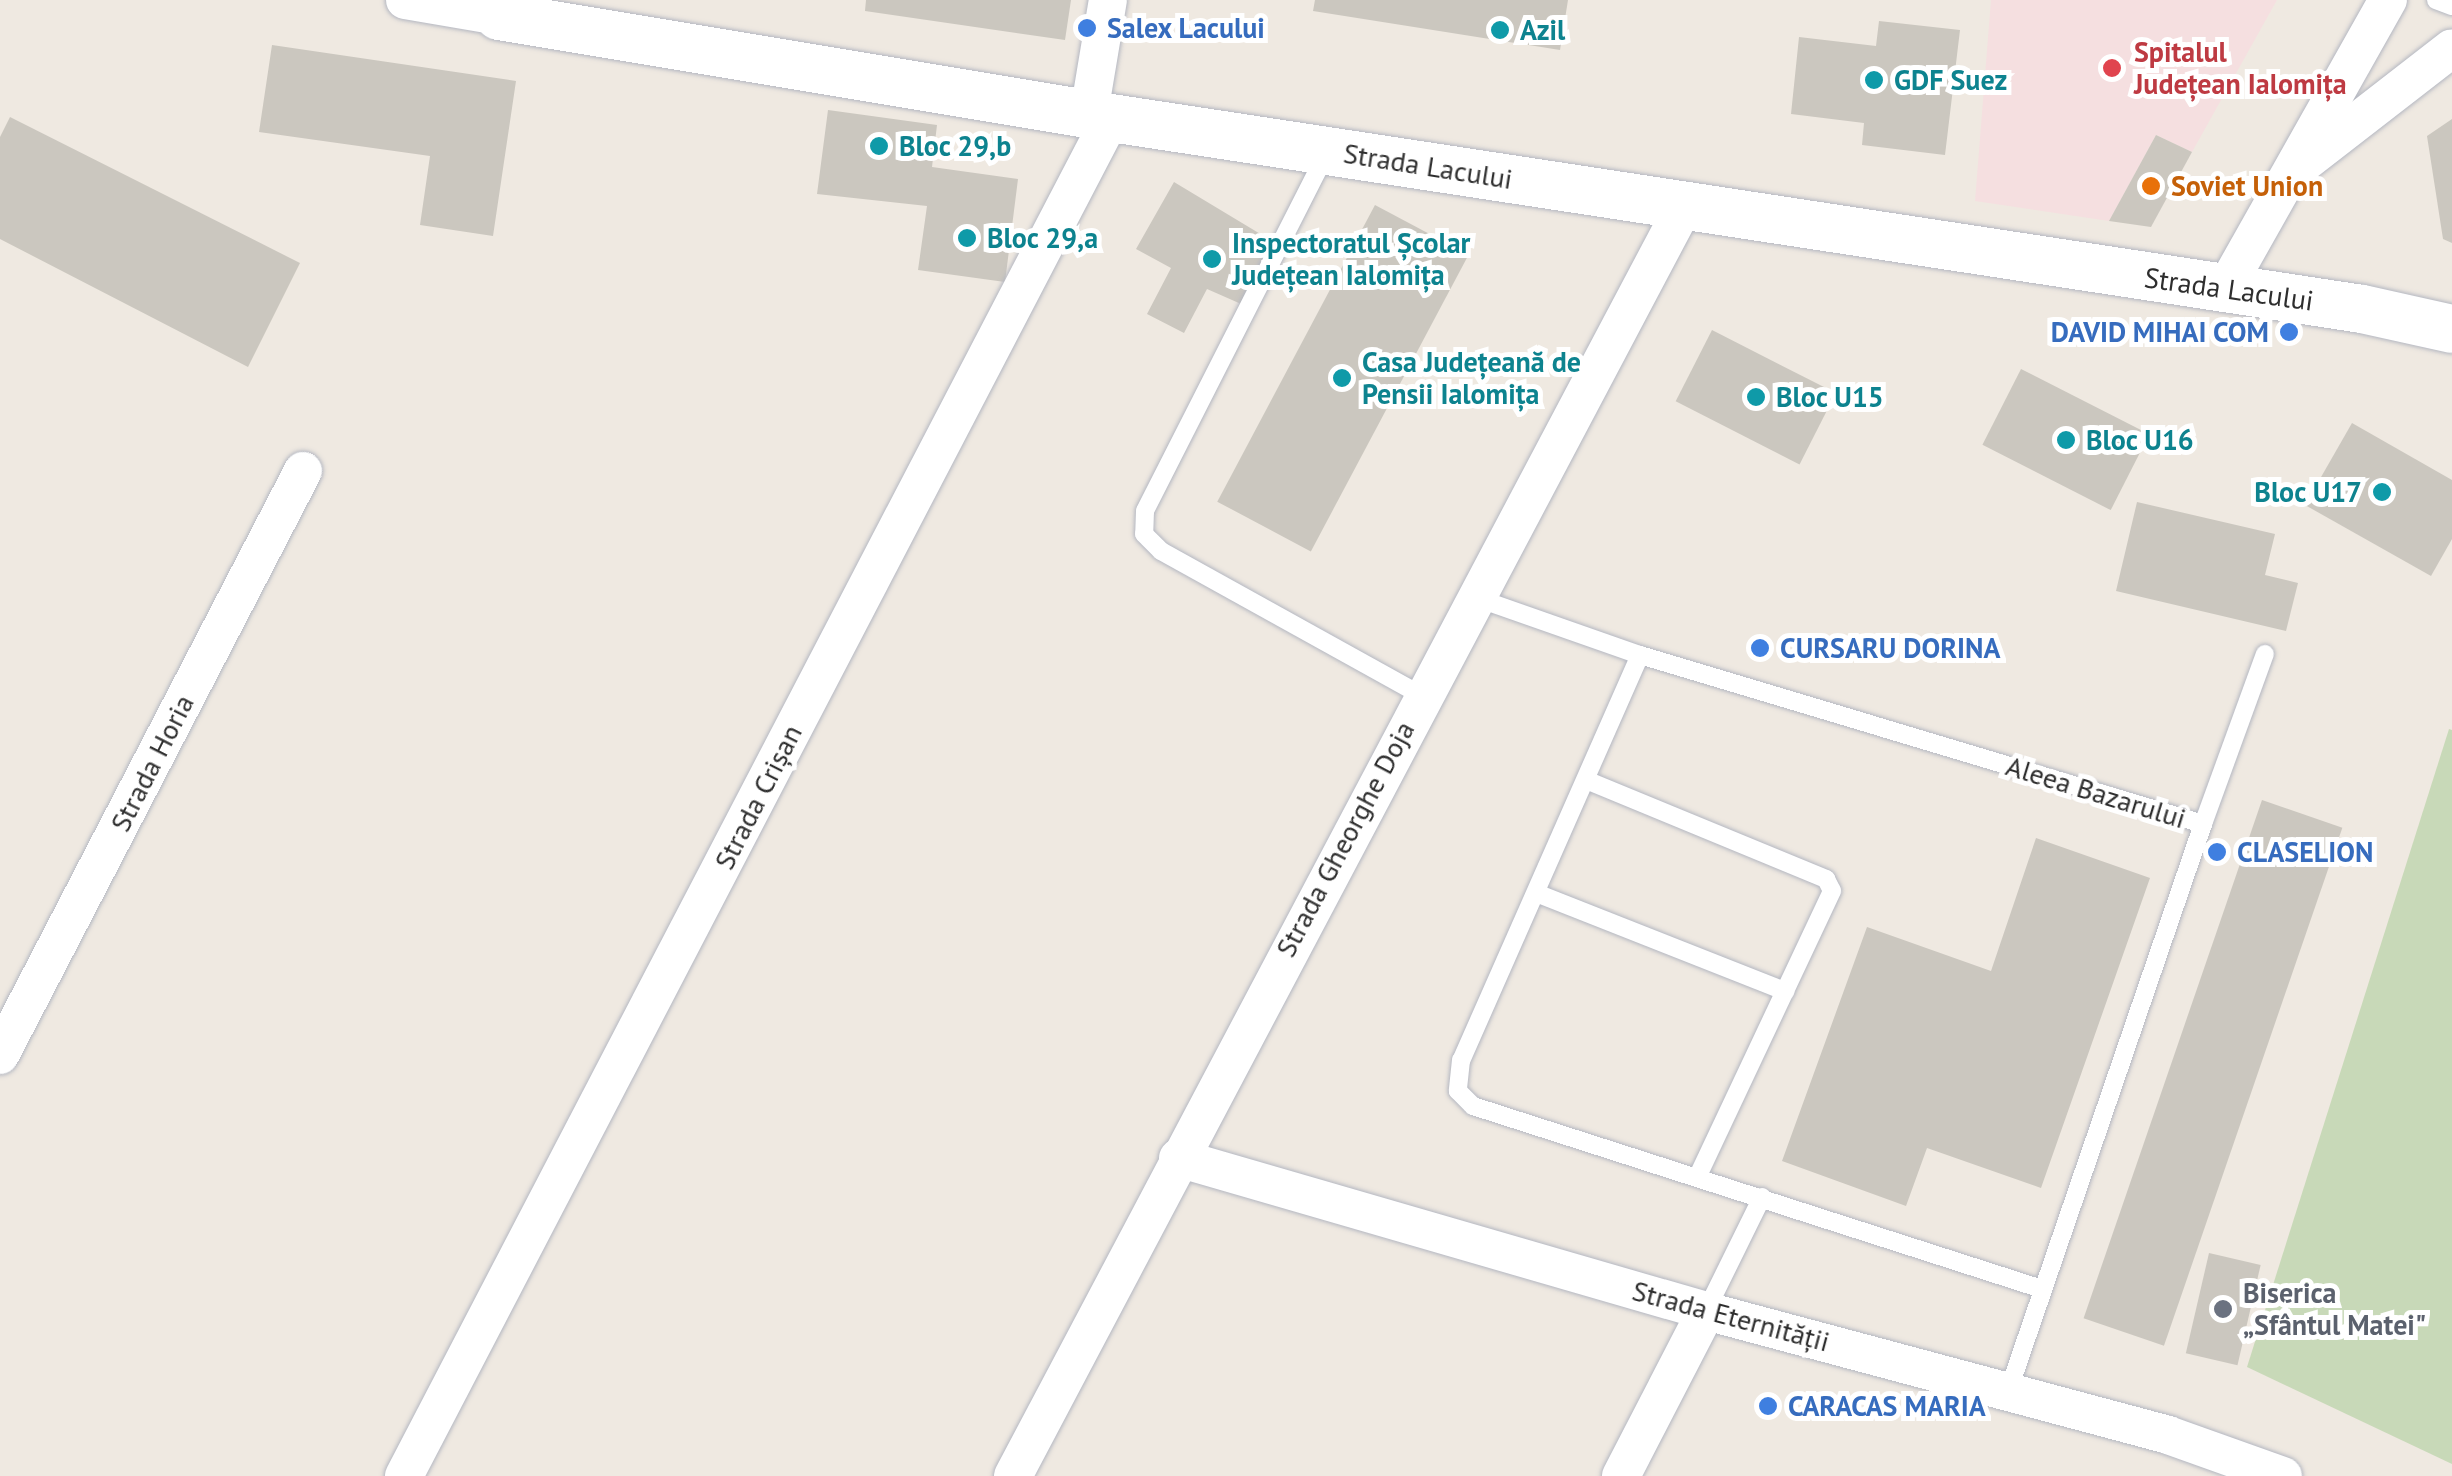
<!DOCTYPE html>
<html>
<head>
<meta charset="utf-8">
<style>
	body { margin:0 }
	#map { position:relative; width:2452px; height:1476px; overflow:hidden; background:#efe9e1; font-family:"PT Sans",sans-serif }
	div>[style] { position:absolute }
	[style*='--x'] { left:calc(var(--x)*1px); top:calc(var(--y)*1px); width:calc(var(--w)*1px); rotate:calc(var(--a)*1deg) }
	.medical>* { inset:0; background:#f5dfe0 }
	.cemetery>* { inset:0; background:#c8d9b8 }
	.building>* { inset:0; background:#cbc7bf; transform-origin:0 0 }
	.roads { filter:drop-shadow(0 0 2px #b4b7c1) drop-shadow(0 0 2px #b4b7c1) }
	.service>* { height:18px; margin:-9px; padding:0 9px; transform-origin:9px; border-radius:9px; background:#fff }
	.minor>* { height:38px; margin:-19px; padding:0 19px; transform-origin:19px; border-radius:19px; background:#fff }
	.tertiary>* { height:48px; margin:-24px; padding:0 24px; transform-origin:24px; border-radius:24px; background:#fff }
	.dots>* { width:28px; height:28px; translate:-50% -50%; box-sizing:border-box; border:5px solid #fff; border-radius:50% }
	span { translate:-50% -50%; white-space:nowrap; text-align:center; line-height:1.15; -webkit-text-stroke:10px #fff; paint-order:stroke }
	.shop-label { font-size:28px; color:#366cbe; font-weight:700 }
	.left { translate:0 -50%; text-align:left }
	.right { translate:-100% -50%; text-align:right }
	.culture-label { font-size:28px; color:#0d838f; font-weight:700 }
	.health-label { font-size:28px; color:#be3a42; font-weight:700 }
	.street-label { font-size:28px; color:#2e2e2e }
	.food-label { font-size:28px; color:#c56008; font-weight:700 }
	.worship-label { font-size:28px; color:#5b616d; font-weight:700 }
</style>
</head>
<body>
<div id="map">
	<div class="medical">
		<div style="clip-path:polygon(1991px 0,2277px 0,2192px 152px,2156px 135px,2109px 221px,1975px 201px)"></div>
	</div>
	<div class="cemetery">
		<div style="clip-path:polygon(2449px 729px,2452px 730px,2452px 1464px,2247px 1367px)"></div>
	</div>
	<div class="building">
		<div style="clip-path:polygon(866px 0,1071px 0,1065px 40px,865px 11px)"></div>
		<div style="clip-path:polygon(1315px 0,1568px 0,1560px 50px,1313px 11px)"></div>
		<div style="clip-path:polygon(1879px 21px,1960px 30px,1945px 155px,1862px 145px,1864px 123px,1791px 114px,1799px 37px,1876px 46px)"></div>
		<div style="clip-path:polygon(272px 45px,516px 81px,493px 236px,420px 225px,430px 156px,259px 132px)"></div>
		<div style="clip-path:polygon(828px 110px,937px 125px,932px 167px,1018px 179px,1005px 282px,918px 270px,927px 206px,817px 194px)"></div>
		<div style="clip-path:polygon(10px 117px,300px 263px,248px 367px,0 239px,0 137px)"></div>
		<div style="clip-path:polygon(2452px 119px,2452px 243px,2443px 239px,2427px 136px)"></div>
		<div style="clip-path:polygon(2156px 135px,2192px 152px,2151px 227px,2109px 221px)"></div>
		<div style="clip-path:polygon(1174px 182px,1277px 244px,1248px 307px,1207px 289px,1184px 333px,1147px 314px,1171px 268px,1136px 249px)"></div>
		<div style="left:1375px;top:205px;width:106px;height:336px;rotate:28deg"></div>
		<div style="left:1712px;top:330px;width:139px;height:80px;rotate:27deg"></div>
		<div style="left:2021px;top:369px;width:144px;height:85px;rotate:27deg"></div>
		<div style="clip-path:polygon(2352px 423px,2452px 480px,2452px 539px,2431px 576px,2305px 505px)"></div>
		<div style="clip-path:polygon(2137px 502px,2275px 534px,2265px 575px,2298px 583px,2286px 631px,2116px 591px)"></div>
		<div style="left:2262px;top:800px;width:85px;height:548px;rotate:19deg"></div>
		<div style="clip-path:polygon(2036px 838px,2150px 878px,2041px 1188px,1927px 1148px,1906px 1206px,1782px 1161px,1867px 927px,1991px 971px)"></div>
		<div style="left:2209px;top:1253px;width:53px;height:103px;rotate:13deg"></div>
	</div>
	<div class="roads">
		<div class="service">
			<div style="--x:2436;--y:0;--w:17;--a:21"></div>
			<div style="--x:1326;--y:154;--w:400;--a:116.9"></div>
			<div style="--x:1145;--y:511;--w:23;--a:92"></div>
			<div style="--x:1144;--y:534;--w:24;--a:45"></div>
			<div style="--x:1161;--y:551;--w:297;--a:29"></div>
			<div style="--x:1477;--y:598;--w:173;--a:19.3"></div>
			<div style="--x:1640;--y:655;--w:588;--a:16.71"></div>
			<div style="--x:2203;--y:824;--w:597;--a:108.95"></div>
			<div style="--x:1640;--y:655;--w:443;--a:113.8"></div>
			<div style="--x:1461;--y:1060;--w:31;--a:96"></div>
			<div style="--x:1458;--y:1091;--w:21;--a:45"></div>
			<div style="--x:1473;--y:1106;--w:598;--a:17.83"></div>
			<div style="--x:1586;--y:780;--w:260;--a:22.4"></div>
			<div style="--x:1826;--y:879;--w:13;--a:63"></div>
			<div style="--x:1832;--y:891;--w:315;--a:115.2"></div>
			<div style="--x:2203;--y:824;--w:181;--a:-70"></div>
			<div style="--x:1536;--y:893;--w:268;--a:21.5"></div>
			<div style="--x:1706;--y:1311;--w:127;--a:-63.8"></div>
		</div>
		<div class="minor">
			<div style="--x:405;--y:0;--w:95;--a:9.7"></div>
			<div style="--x:1089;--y:113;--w:115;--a:-80.5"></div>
			<div style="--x:2304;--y:163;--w:187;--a:-37.8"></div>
			<div style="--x:2225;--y:289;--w:332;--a:-60.6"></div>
			<div style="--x:0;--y:1055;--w:658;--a:-62.58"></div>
			<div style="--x:1178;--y:1158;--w:550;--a:16.16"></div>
			<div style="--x:1706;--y:1311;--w:478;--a:15"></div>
			<div style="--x:2168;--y:1435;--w:122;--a:19.6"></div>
			<div style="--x:404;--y:1476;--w:1531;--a:-62.5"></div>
			<div style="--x:1013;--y:1476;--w:1436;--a:-62.15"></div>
			<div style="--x:1621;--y:1476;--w:186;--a:-62.7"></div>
		</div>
		<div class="tertiary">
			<div style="--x:492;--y:0;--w:17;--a:66"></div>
			<div style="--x:499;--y:16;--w:620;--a:9.46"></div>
			<div style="--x:1111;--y:118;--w:1265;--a:8.68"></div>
			<div style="--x:2362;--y:309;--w:92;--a:12.5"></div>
		</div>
	</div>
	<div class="dots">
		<div style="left:1087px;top:28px;background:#3f7fe0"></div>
		<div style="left:1500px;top:30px;background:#0f9aa8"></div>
		<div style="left:2112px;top:68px;background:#e0444e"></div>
		<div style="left:1874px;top:80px;background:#0f9aa8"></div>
		<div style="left:879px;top:146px;background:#0f9aa8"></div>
		<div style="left:2151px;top:186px;background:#e8710a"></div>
		<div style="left:967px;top:238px;background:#0f9aa8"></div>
		<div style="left:1212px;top:259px;background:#0f9aa8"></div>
		<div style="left:2289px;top:332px;background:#3f7fe0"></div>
		<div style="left:1342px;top:378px;background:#0f9aa8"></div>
		<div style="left:1756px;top:397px;background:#0f9aa8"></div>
		<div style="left:2066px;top:440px;background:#0f9aa8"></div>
		<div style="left:2382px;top:492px;background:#0f9aa8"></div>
		<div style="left:1760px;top:648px;background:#3f7fe0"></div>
		<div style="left:2217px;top:852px;background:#3f7fe0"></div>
		<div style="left:2223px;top:1309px;background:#6b7280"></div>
		<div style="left:1768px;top:1406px;background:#3f7fe0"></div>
	</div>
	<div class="shop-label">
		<span class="left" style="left:1107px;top:28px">Salex Lacului</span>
		<span class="right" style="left:2269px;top:332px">DAVID MIHAI COM</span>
		<span class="left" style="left:1780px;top:648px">CURSARU DORINA</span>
		<span class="left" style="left:2237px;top:852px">CLASELION</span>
		<span class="left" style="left:1788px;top:1406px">CARACAS MARIA</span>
	</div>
	<div class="culture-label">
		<span class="left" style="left:1520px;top:30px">Azil</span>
		<span class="left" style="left:1894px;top:80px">GDF Suez</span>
		<span class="left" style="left:899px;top:146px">Bloc 29,b</span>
		<span class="left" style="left:987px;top:238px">Bloc 29,a</span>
		<span class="left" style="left:1232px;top:259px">Inspectoratul Școlar<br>Județean Ialomița</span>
		<span class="left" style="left:1362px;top:378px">Casa Județeană de<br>Pensii Ialomița</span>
		<span class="left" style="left:1776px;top:397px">Bloc U15</span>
		<span class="left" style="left:2086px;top:440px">Bloc U16</span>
		<span class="right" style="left:2362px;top:492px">Bloc U17</span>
	</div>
	<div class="health-label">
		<span class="left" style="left:2134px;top:68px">Spitalul<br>Județean Ialomița</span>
	</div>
	<div class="street-label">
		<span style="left:1428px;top:166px;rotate:9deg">Strada Lacului</span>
		<span style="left:2229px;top:289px;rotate:8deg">Strada Lacului</span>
		<span style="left:152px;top:763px;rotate:-63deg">Strada Horia</span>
		<span style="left:2096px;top:792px;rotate:17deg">Aleea Bazarului</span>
		<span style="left:758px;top:797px;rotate:-63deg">Strada Crișan</span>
		<span style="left:1345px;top:839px;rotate:-62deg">Strada Gheorghe Doja</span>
		<span style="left:1731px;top:1316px;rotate:15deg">Strada Eternității</span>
	</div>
	<div class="food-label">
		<span class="left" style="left:2171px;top:186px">Soviet Union</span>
	</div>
	<div class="worship-label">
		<span class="left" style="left:2243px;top:1309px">Biserica<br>„Sfântul Matei"</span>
	</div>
</div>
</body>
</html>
